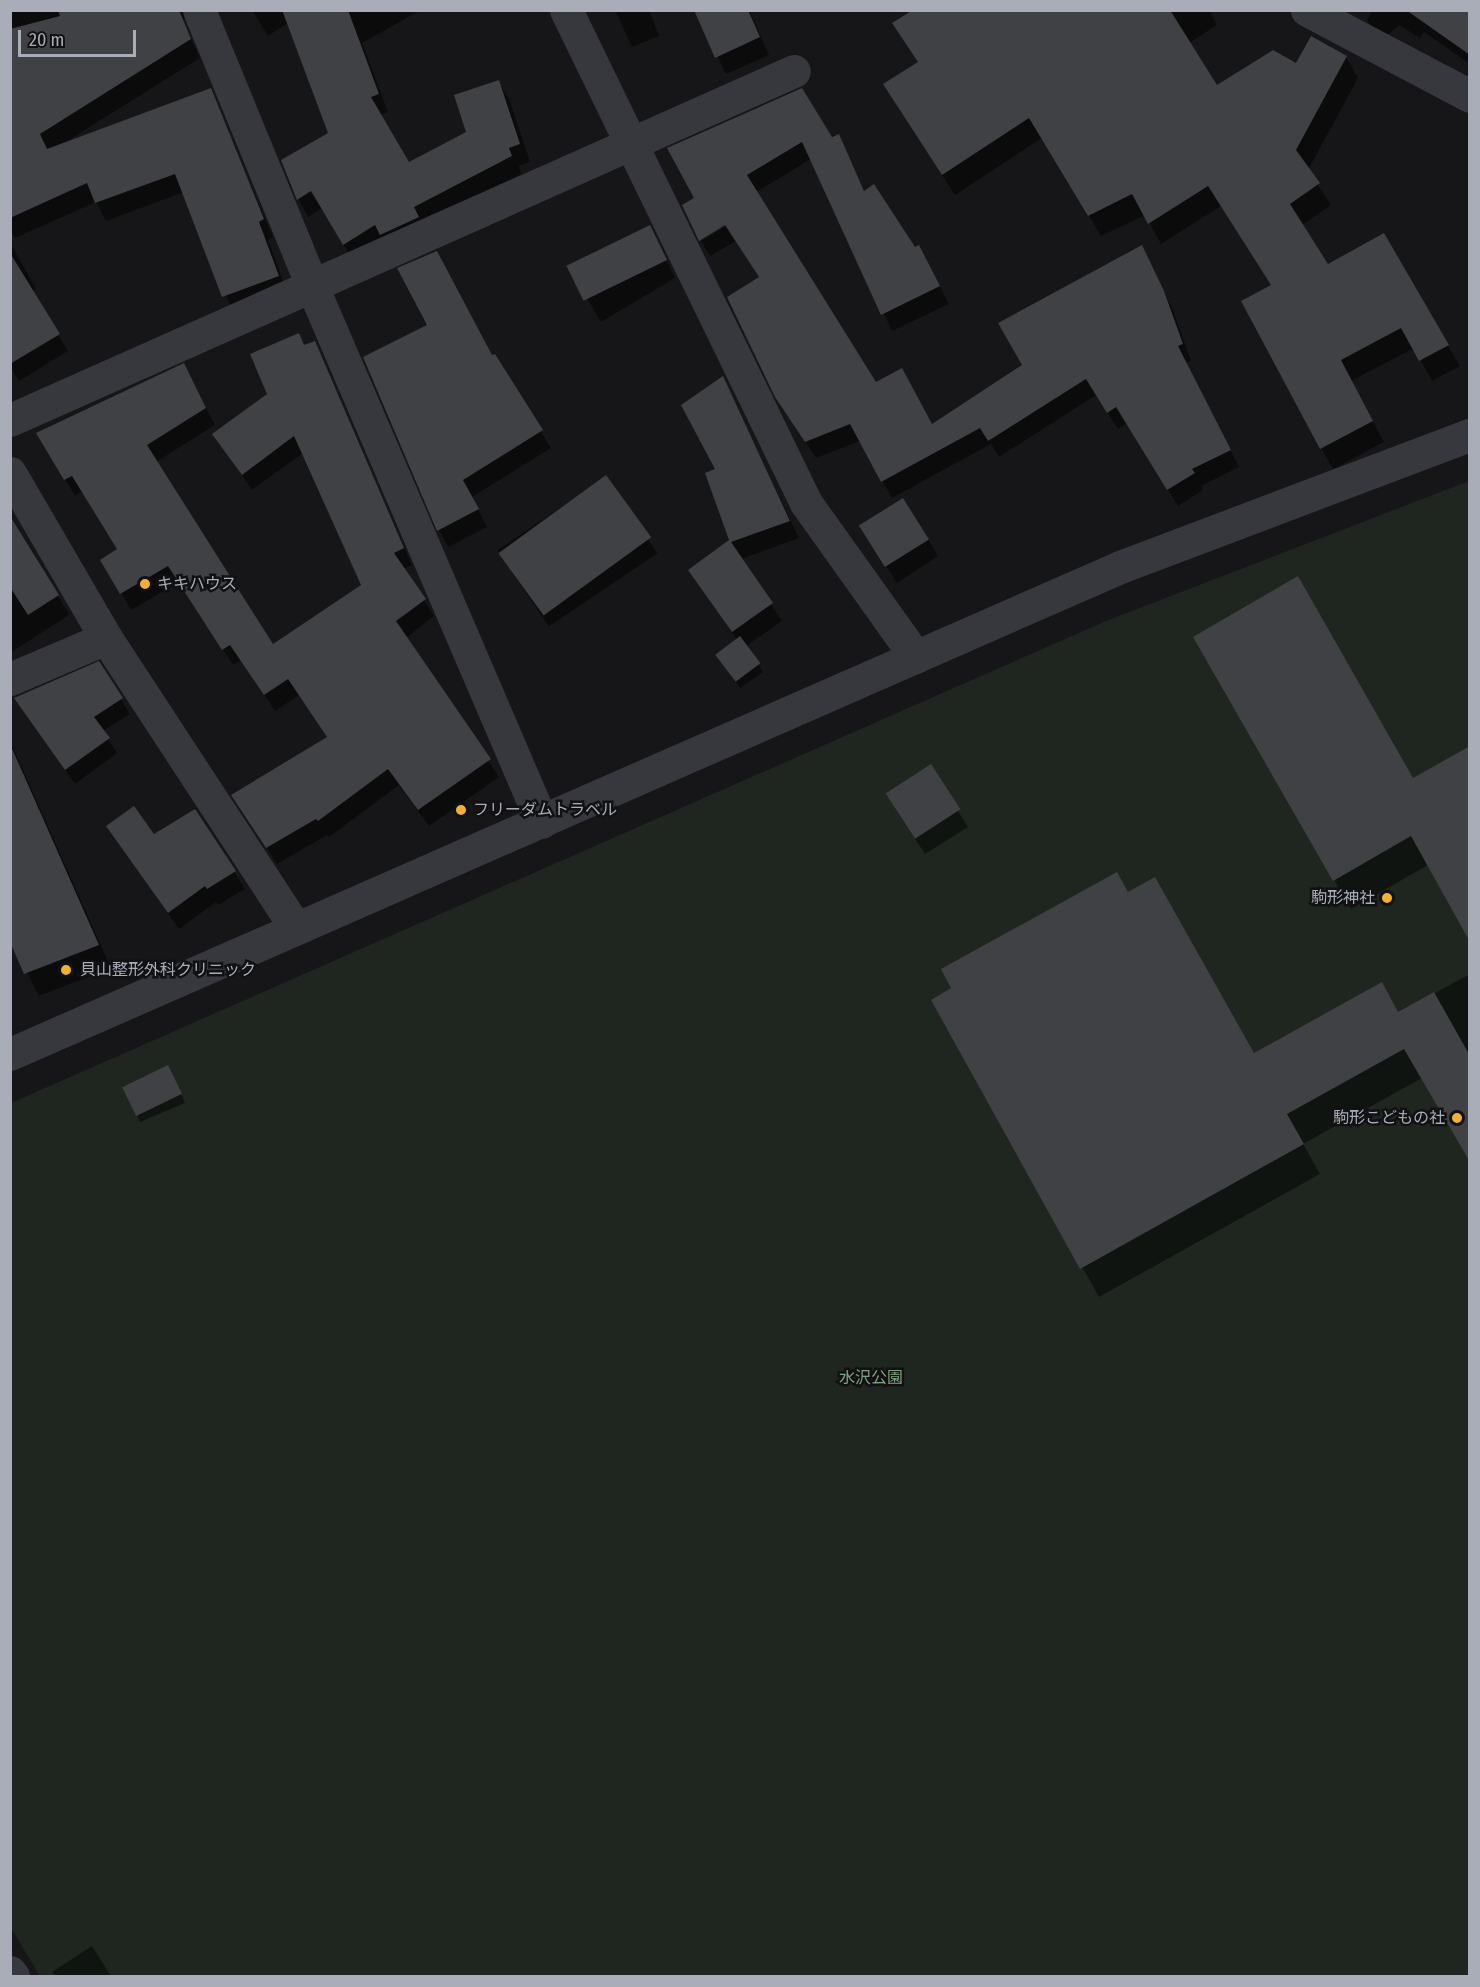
<!DOCTYPE html>
<html>
<head>
<meta charset="utf-8">
<style>
	body { margin:0 }
	#map { position:relative; width:1480px; height:1987px; overflow:hidden; background:#161618; font-family:"Fira Sans Condensed","Noto Sans JP",sans-serif }
	div>[style] { position:absolute }
	[style*='--x'] { left:calc(var(--x)*1px); top:calc(var(--y)*1px); width:calc(var(--w)*1px); rotate:calc(var(--a)*1deg) }
	.green>* { inset:0; background:#1e261f }
	.shadow>* { inset:0; background:#0007; transform-origin:0 0 }
	.building>* { inset:0; background:#404145; transform-origin:0 0 }
	.minor>* { height:33px; margin:-16.5px; padding:0 16.5px; transform-origin:16.5px; border-radius:16.5px; background:#37383d }
	.dots>* { width:16px; height:16px; translate:-50% -50%; box-sizing:border-box; border:3px solid #111113; border-radius:50% }
	span { translate:-50% -50%; white-space:nowrap; text-align:center; line-height:1.15; -webkit-text-stroke:5px #111113; paint-order:stroke }
	.poi-label { font-size:16px; color:#a8adb8 }
	.left { translate:0 -50%; text-align:left }
	.right { translate:-100% -50%; text-align:right }
	.park-label { font-size:16px; color:#7fa381 }
	.frame { position:absolute; inset:0; border:12px solid #a8adb8; pointer-events:none }
	.scale { position:absolute; left:18px; top:30px; width:118px; height:27px; box-sizing:border-box; border:3px solid #a8adb8; border-top:0; padding-left:8px; font-size:18px; line-height:21px; white-space:nowrap; color:#a8adb8; -webkit-text-stroke:4px #111113; paint-order:stroke }
</style>
</head>
<body>
<div id="map">
	<div class="green">
		<div style="clip-path:polygon(1469px 481px,1469px 1976px,40px 1976px,11px 1928px,11px 1103px,1106px 621px)"></div>
	</div>
	<div class="shadow">
		<div style="clip-path:polygon(10px 10px,201px 10px,182px 20px,200px 58px,64px 143px,210px 90px,273px 237px,268px 240px,288px 294px,234px 315px,184px 192px,106px 221px,96px 202px,15px 238px,10px 230px)"></div>
		<div style="clip-path:polygon(252px 10px,421px 10px,362px 43px,388px 112px,380px 115px,409px 164px,468px 132px,498px 81px,509px 99px,530px 162px,519px 166px,521px 174px,354px 262px,322px 208px,308px 217px,298px 199px,330px 133px,288px 23px,268px 36px)"></div>
		<div style="clip-path:polygon(615px 10px,649px 10px,659px 36px,632px 47px)"></div>
		<div style="clip-path:polygon(695px 10px,749px 10px,769px 55px,726px 74px)"></div>
		<div style="clip-path:polygon(916px 10px,1209px 10px,1217px 25px,1189px 43px,1216px 87px,1296px 65px,1346px 57px,1358px 78px,1308px 170px,1331px 205px,1302px 225px,1328px 266px,1383px 235px,1460px 366px,1432px 381px,1414px 348px,1351px 381px,1384px 442px,1333px 469px,1321px 448px,1272px 286px,1221px 206px,1161px 244px,1145px 215px,1101px 236px,1042px 138px,955px 195px,897px 106px,919px 63px,894px 24px)"></div>
		<div style="clip-path:polygon(1373px 10px,1470px 10px,1470px 64px,1424px 32px,1420px 38px,1399px 25px,1383px 39px,1377px 36px,1367px 20px)"></div>
		<div style="clip-path:polygon(838px 135px,865px 192px,928px 264px,949px 304px,892px 331px,811px 159px,756px 192px,875px 384px,932px 426px,1024px 366px,1151px 264px,1173px 310px,1191px 361px,1186px 363px,1239px 467px,1201px 486px,1203px 490px,1178px 506px,1127px 423px,1118px 429px,1096px 395px,999px 457px,991px 444px,892px 498px,860px 441px,816px 458px,787px 414px,760px 278px,736px 241px,710px 256px,701px 241px,733px 222px,696px 199px,669px 149px)"></div>
		<div style="clip-path:polygon(10px 242px,36px 289px,32px 292px,68px 351px,19px 381px,10px 366px)"></div>
		<div style="clip-path:polygon(659px 244px,675px 278px,601px 322px,572px 273px)"></div>
		<div style="clip-path:polygon(314px 343px,412px 565px,404px 569px,434px 616px,406px 638px,499px 777px,429px 826px,399px 785px,329px 837px,327px 835px,277px 864px,243px 812px,328px 738px,299px 695px,275px 711px,241px 660px,233px 665px,179px 582px,131px 610px,102px 560px,119px 550px,83px 491px,75px 496px,38px 433px,184px 365px,215px 425px,156px 462px,272px 646px,363px 586px,303px 453px,252px 490px,214px 434px,269px 394px,304px 346px)"></div>
		<div style="clip-path:polygon(495px 356px,551px 448px,472px 497px,487px 527px,448px 547px,439px 530px)"></div>
		<div style="clip-path:polygon(723px 378px,799px 538px,741px 559px,782px 621px,746px 646px,763px 672px,740px 688px,722px 662px,737px 640px,690px 570px,731px 541px,717px 470px)"></div>
		<div style="left:606px;top:477px;width:92px;height:131px;rotate:56deg"></div>
		<div style="clip-path:polygon(928px 539px,938px 556px,897px 583px,872px 544px)"></div>
		<div style="clip-path:polygon(29px 546px,69px 615px,10px 653px,10px 556px)"></div>
		<div style="clip-path:polygon(1195px 638px,1412px 779px,1428px 865px,1351px 909px)"></div>
		<div style="clip-path:polygon(98px 663px,130px 714px,103px 731px,117px 753px,75px 784px,16px 699px)"></div>
		<div style="clip-path:polygon(10px 741px,111px 968px,39px 996px,10px 939px)"></div>
		<div style="clip-path:polygon(930px 766px,968px 827px,925px 854px,897px 811px)"></div>
		<div style="clip-path:polygon(195px 811px,245px 889px,218px 905px,216px 902px,179px 929px,108px 827px,154px 836px)"></div>
		<div style="clip-path:polygon(1128px 894px,1253px 1055px,1398px 1013px,1470px 974px,1470px 1159px,1422px 1078px,1303px 1144px,1320px 1174px,1099px 1297px,933px 1000px)"></div>
		<div style="clip-path:polygon(172px 1074px,185px 1103px,140px 1122px,123px 1086px)"></div>
		<div style="clip-path:polygon(92px 1946px,111px 1976px,55px 1976px,52px 1972px)"></div>
	</div>
	<div class="building">
		<div style="clip-path:polygon(58px 10px,179px 10px,191px 39px,40px 134px,47px 149px,211px 88px,264px 219px,259px 222px,279px 276px,222px 297px,175px 174px,95px 203px,87px 183px,10px 218px,10px 29px,60px 16px)"></div>
		<div style="clip-path:polygon(282px 10px,348px 10px,379px 94px,371px 97px,409px 162px,466px 132px,454px 95px,499px 80px,520px 144px,509px 148px,512px 156px,414px 207px,419px 217px,380px 235px,375px 225px,343px 245px,311px 191px,297px 200px,281px 160px,328px 133px)"></div>
		<div style="clip-path:polygon(694px 10px,748px 10px,760px 37px,715px 58px)"></div>
		<div style="clip-path:polygon(913px 10px,1170px 10px,1217px 85px,1273px 50px,1296px 63px,1311px 36px,1347px 56px,1296px 150px,1320px 183px,1290px 204px,1328px 264px,1384px 233px,1449px 345px,1419px 361px,1401px 328px,1341px 360px,1373px 421px,1320px 449px,1241px 301px,1271px 285px,1208px 186px,1148px 224px,1132px 194px,1088px 216px,1029px 118px,942px 175px,883px 84px,918px 62px,892px 23px)"></div>
		<div style="clip-path:polygon(1406px 10px,1470px 10px,1470px 55px)"></div>
		<div style="clip-path:polygon(802px 88px,832px 137px,839px 134px,864px 191px,874px 184px,915px 247px,919px 245px,940px 286px,881px 315px,802px 142px,747px 175px,876px 382px,902px 368px,932px 424px,1022px 365px,998px 323px,1142px 245px,1164px 291px,1183px 344px,1178px 346px,1231px 450px,1192px 469px,1195px 473px,1167px 490px,1116px 407px,1107px 413px,1086px 379px,988px 441px,980px 428px,881px 482px,850px 424px,805px 442px,775px 397px,727px 297px,759px 277px,725px 225px,699px 241px,682px 205px,694px 198px,667px 148px)"></div>
		<div style="left:650px;top:225px;width:39px;height:93px;rotate:64deg"></div>
		<div style="clip-path:polygon(437px 251px,492px 355px,495px 354px,543px 430px,463px 480px,479px 509px,437px 531px,363px 357px,427px 325px,397px 268px)"></div>
		<div style="clip-path:polygon(10px 253px,60px 334px,10px 364px)"></div>
		<div style="clip-path:polygon(299px 333px,304px 345px,315px 341px,404px 548px,394px 553px,426px 599px,396px 621px,491px 759px,418px 810px,388px 769px,318px 821px,316px 819px,266px 848px,231px 795px,327px 737px,288px 679px,264px 695px,230px 645px,222px 650px,168px 566px,120px 594px,100px 560px,117px 549px,72px 476px,64px 480px,36px 433px,184px 363px,206px 408px,147px 445px,273px 644px,361px 585px,294px 436px,242px 475px,212px 434px,267px 394px,250px 354px)"></div>
		<div style="clip-path:polygon(723px 376px,790px 521px,731px 542px,773px 603px,732px 632px,688px 570px,729px 540px,705px 473px,715px 469px,681px 405px)"></div>
		<div style="left:606px;top:475px;width:77px;height:133px;rotate:54deg"></div>
		<div style="left:903px;top:498px;width:49px;height:52px;rotate:58deg"></div>
		<div style="clip-path:polygon(10px 516px,59px 595px,28px 615px,10px 587px)"></div>
		<div style="clip-path:polygon(1298px 576px,1413px 778px,1470px 746px,1470px 942px,1411px 836px,1333px 881px,1193px 637px)"></div>
		<div style="left:740px;top:636px;width:34px;height:31px;rotate:53deg"></div>
		<div style="clip-path:polygon(99px 661px,123px 698px,94px 717px,110px 738px,65px 770px,14px 698px)"></div>
		<div style="clip-path:polygon(10px 744px,99px 945px,24px 974px,10px 942px)"></div>
		<div style="left:931px;top:764px;width:54px;height:54px;rotate:57deg"></div>
		<div style="clip-path:polygon(134px 806px,154px 834px,195px 809px,236px 871px,207px 889px,205px 886px,168px 913px,106px 826px)"></div>
		<div style="clip-path:polygon(1117px 872px,1128px 892px,1155px 877px,1254px 1053px,1382px 982px,1398px 1012px,1434px 992px,1470px 1056px,1470px 1162px,1404px 1049px,1287px 1114px,1304px 1144px,1080px 1269px,931px 1000px,951px 988px,941px 969px)"></div>
		<div style="left:168px;top:1065px;width:32px;height:51px;rotate:64deg"></div>
	</div>
	<div class="minor">
		<div style="--x:199;--y:10;--w:298;--a:67.7"></div>
		<div style="--x:312;--y:286;--w:583;--a:66.78"></div>
		<div style="--x:566;--y:10;--w:548;--a:64.04"></div>
		<div style="--x:806;--y:503;--w:189;--a:54.5"></div>
		<div style="--x:1307;--y:10;--w:184;--a:27.8"></div>
		<div style="--x:10;--y:420;--w:858;--a:-24"></div>
		<div style="--x:10;--y:473;--w:191;--a:59.8"></div>
		<div style="--x:106;--y:638;--w:347;--a:56.8"></div>
		<div style="--x:10;--y:679;--w:104;--a:-23.1"></div>
		<div style="--x:10;--y:1054;--w:1212;--a:-23.69"></div>
		<div style="--x:1120;--y:567;--w:374;--a:-20.7"></div>
		<div style="--x:10;--y:1972;--w:5;--a:53"></div>
	</div>
	<div class="dots">
		<div style="left:145px;top:584px;background:#f2b134"></div>
		<div style="left:461px;top:810px;background:#f2b134"></div>
		<div style="left:1387px;top:898px;background:#f2b134"></div>
		<div style="left:66px;top:970px;background:#f2b134"></div>
		<div style="left:1457px;top:1118px;background:#f2b134"></div>
	</div>
	<div class="poi-label">
		<span class="left" style="left:157px;top:584px">キキハウス</span>
		<span class="left" style="left:473px;top:810px">フリーダムトラベル</span>
		<span class="right" style="left:1375px;top:898px">駒形神社</span>
		<span class="left" style="left:80px;top:970px">貝山整形外科クリニック</span>
		<span class="right" style="left:1445px;top:1118px">駒形こどもの社</span>
	</div>
	<div class="park-label">
		<span style="left:871px;top:1378px">水沢公園</span>
	</div>
	<div class="frame"></div>
	<div class="scale">20 m</div>
</div>
</body>
</html>
